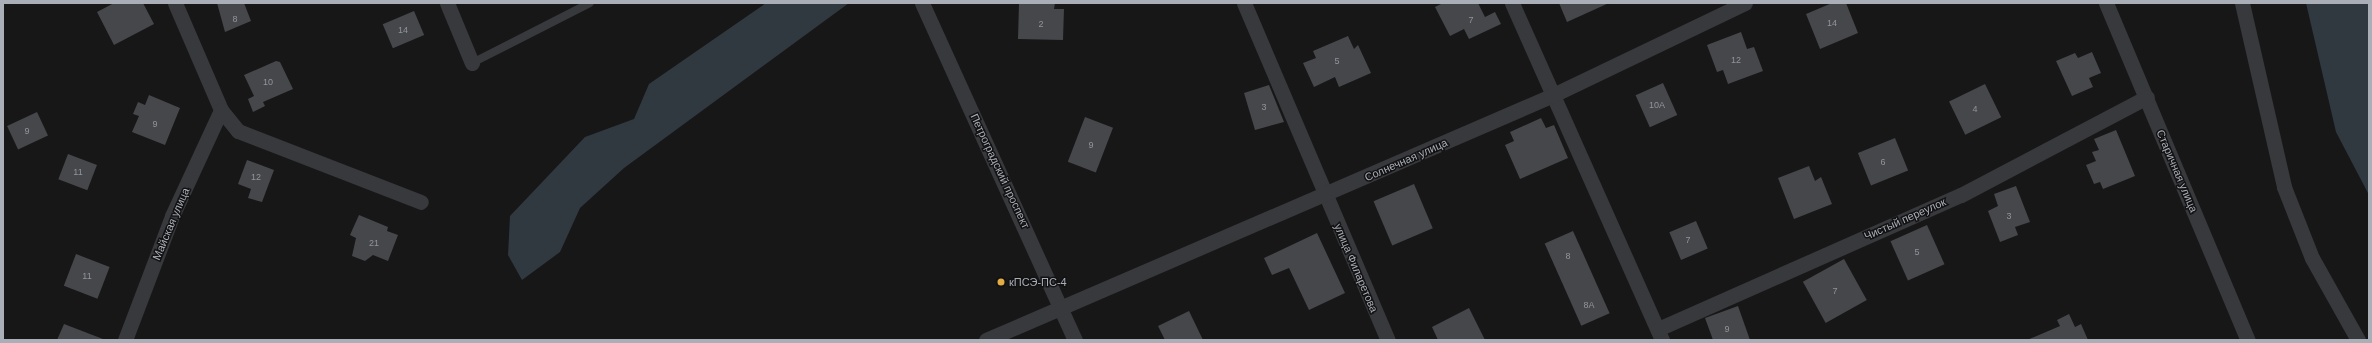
<!DOCTYPE html>
<html>
<head>
<meta charset="utf-8">
<style>
	body { margin:0 }
	#map { position:relative; width:2372px; height:343px; overflow:hidden; background:#171718; font-family:Helvetica,sans-serif }
	div>[style] { position:absolute }
	[style*='--x'] { left:calc(var(--x)*1px); top:calc(var(--y)*1px); width:calc(var(--w)*1px); rotate:calc(var(--a)*1deg) }
	.water>* { inset:0; background:#313940 }
	.building>* { inset:0; background:#46474b; transform-origin:0 0 }
	.service>* { height:8px; margin:-4px; padding:0 4px; transform-origin:4px; border-radius:4px; background:#38393d }
	.minor>* { height:15px; margin:-7.5px; padding:0 7.5px; transform-origin:7.5px; border-radius:7.5px; background:#38393d }
	.dots>* { width:11px; height:11px; translate:-50% -50%; box-sizing:border-box; border:2px solid #121213; border-radius:50% }
	span { translate:-50% -50%; white-space:nowrap; text-align:center; line-height:1.15; -webkit-text-stroke:3px #121213; paint-order:stroke }
	.number-label { font-size:9px; color:#91949c }
	.number-label span { -webkit-text-stroke-width:0 }
	.street-label { font-size:11px; color:#aaaeb7 }
	.poi-label { font-size:11px; color:#aaaeb7 }
	.left { translate:0 -50%; text-align:left }
	.frame { position:absolute; inset:0; border:4px solid #aaaeb7; pointer-events:none }
</style>
</head>
<body>
<div id="map">
	<div class="water">
		<div style="clip-path:polygon(766px 3px,849px 3px,624px 168px,580px 208px,560px 252px,522px 280px,508px 255px,510px 216px,585px 137px,634px 119px,649px 84px)"></div>
		<div style="clip-path:polygon(2306px 3px,2369px 3px,2369px 195px,2336px 132px)"></div>
	</div>
	<div class="building">
		<div style="clip-path:polygon(114px 3px,143px 3px,154px 24px,114px 45px,97px 12px)"></div>
		<div style="clip-path:polygon(217px 3px,244px 3px,251px 21px,225px 32px)"></div>
		<div style="clip-path:polygon(1019px 3px,1055px 3px,1054px 9px,1064px 9px,1063px 40px,1018px 39px)"></div>
		<div style="clip-path:polygon(1443px 3px,1478px 3px,1485px 17px,1495px 12px,1501px 24px,1469px 39px,1464px 29px,1450px 36px,1435px 7px)"></div>
		<div style="clip-path:polygon(1559px 3px,1609px 3px,1567px 22px)"></div>
		<div style="clip-path:polygon(1832px 3px,1846px 3px,1858px 33px,1820px 49px,1806px 14px)"></div>
		<div style="left:414px;top:11px;width:26px;height:34px;rotate:67deg"></div>
		<div style="clip-path:polygon(1741px 32px,1747px 49px,1754px 47px,1763px 71px,1728px 84px,1723px 70px,1717px 72px,1707px 45px)"></div>
		<div style="clip-path:polygon(1348px 36px,1354px 49px,1358px 45px,1371px 73px,1339px 87px,1335px 77px,1314px 87px,1303px 63px,1316px 58px,1313px 51px)"></div>
		<div style="clip-path:polygon(2092px 52px,2101px 73px,2089px 78px,2093px 87px,2072px 96px,2056px 61px,2075px 53px,2078px 58px)"></div>
		<div style="clip-path:polygon(276px 61px,280px 62px,293px 89px,263px 102px,265px 106px,253px 112px,248px 99px,254px 96px,244px 75px)"></div>
		<div style="left:1663px;top:83px;width:35px;height:30px;rotate:66deg"></div>
		<div style="left:1985px;top:84px;width:37px;height:40px;rotate:64deg"></div>
		<div style="clip-path:polygon(1269px 85px,1284px 122px,1255px 130px,1244px 93px)"></div>
		<div style="clip-path:polygon(149px 95px,180px 108px,165px 145px,132px 132px,139px 116px,133px 114px,138px 102px,145px 105px)"></div>
		<div style="left:37px;top:112px;width:26px;height:33px;rotate:65deg"></div>
		<div style="left:1085px;top:117px;width:30px;height:48px;rotate:21deg"></div>
		<div style="clip-path:polygon(1541px 118px,1546px 128px,1554px 125px,1568px 158px,1520px 179px,1505px 145px,1514px 141px,1510px 132px)"></div>
		<div style="clip-path:polygon(2116px 130px,2135px 176px,2103px 189px,2100px 182px,2094px 184px,2086px 165px,2096px 161px,2092px 152px,2099px 150px,2094px 139px)"></div>
		<div style="left:1895px;top:138px;width:35px;height:40px;rotate:68deg"></div>
		<div style="left:68px;top:154px;width:31px;height:27px;rotate:21deg"></div>
		<div style="clip-path:polygon(247px 160px,274px 170px,262px 202px,248px 198px,251px 189px,238px 184px)"></div>
		<div style="clip-path:polygon(1809px 166px,1815px 181px,1821px 177px,1832px 204px,1794px 219px,1778px 178px)"></div>
		<div style="left:1414px;top:184px;width:48px;height:44px;rotate:67deg"></div>
		<div style="clip-path:polygon(2016px 186px,2030px 222px,2015px 227px,2018px 235px,2000px 242px,1988px 211px,1998px 206px,1994px 194px)"></div>
		<div style="clip-path:polygon(359px 215px,388px 227px,387px 231px,398px 235px,388px 261px,373px 255px,365px 261px,352px 256px,356px 238px,350px 235px)"></div>
		<div style="left:1696px;top:221px;width:30px;height:29px;rotate:67deg"></div>
		<div style="left:1927px;top:225px;width:43px;height:40px;rotate:66deg"></div>
		<div style="left:1573px;top:231px;width:90px;height:31px;rotate:66deg"></div>
		<div style="clip-path:polygon(1317px 233px,1345px 293px,1309px 310px,1289px 268px,1272px 275px,1264px 258px)"></div>
		<div style="left:76px;top:254px;width:36px;height:34px;rotate:21deg"></div>
		<div style="left:1844px;top:259px;width:47px;height:47px;rotate:61deg"></div>
		<div style="clip-path:polygon(1738px 306px,1750px 340px,1713px 340px,1705px 318px)"></div>
		<div style="clip-path:polygon(1469px 308px,1485px 340px,1438px 340px,1432px 327px)"></div>
		<div style="clip-path:polygon(1189px 311px,1203px 340px,1165px 340px,1158px 326px)"></div>
		<div style="clip-path:polygon(2069px 314px,2075px 327px,2081px 324px,2088px 340px,2027px 340px,2060px 326px,2057px 320px)"></div>
		<div style="clip-path:polygon(64px 324px,103px 339px,103px 340px,57px 340px)"></div>
	</div>
	<div class="service">
		<div style="--x:472;--y:63;--w:132;--a:-27"></div>
	</div>
	<div class="minor">
		<div style="--x:175;--y:3;--w:116;--a:66.7"></div>
		<div style="--x:221;--y:110;--w:27;--a:51"></div>
		<div style="--x:238;--y:131;--w:196;--a:21.2"></div>
		<div style="--x:447;--y:3;--w:65;--a:67.4"></div>
		<div style="--x:922;--y:3;--w:370;--a:65.6"></div>
		<div style="--x:1244;--y:3;--w:366;--a:66.9"></div>
		<div style="--x:1512;--y:3;--w:369;--a:66"></div>
		<div style="--x:2106;--y:3;--w:366;--a:67.2"></div>
		<div style="--x:2242;--y:3;--w:189;--a:77.1"></div>
		<div style="--x:2284;--y:187;--w:76;--a:68.5"></div>
		<div style="--x:2312;--y:258;--w:94;--a:60.7"></div>
		<div style="--x:1658;--y:329;--w:331;--a:-23.9"></div>
		<div style="--x:1961;--y:195;--w:210;--a:-27.8"></div>
		<div style="--x:125;--y:340;--w:133;--a:-69.2"></div>
		<div style="--x:172;--y:216;--w:117;--a:-65.2"></div>
		<div style="--x:986;--y:340;--w:615;--a:-23.36"></div>
		<div style="--x:1551;--y:96;--w:215;--a:-25.6"></div>
	</div>
	<div class="dots">
		<div style="left:1001px;top:282px;background:#e4ad43"></div>
	</div>
	<div class="number-label">
		<span style="left:235px;top:19px">8</span>
		<span style="left:1471px;top:20px">7</span>
		<span style="left:1832px;top:23px">14</span>
		<span style="left:1041px;top:24px">2</span>
		<span style="left:403px;top:30px">14</span>
		<span style="left:1736px;top:60px">12</span>
		<span style="left:1337px;top:61px">5</span>
		<span style="left:268px;top:82px">10</span>
		<span style="left:1657px;top:105px">10А</span>
		<span style="left:1264px;top:107px">3</span>
		<span style="left:1975px;top:109px">4</span>
		<span style="left:155px;top:124px">9</span>
		<span style="left:27px;top:131px">9</span>
		<span style="left:1091px;top:145px">9</span>
		<span style="left:1883px;top:162px">6</span>
		<span style="left:78px;top:172px">11</span>
		<span style="left:256px;top:177px">12</span>
		<span style="left:2009px;top:216px">3</span>
		<span style="left:1688px;top:240px">7</span>
		<span style="left:374px;top:243px">21</span>
		<span style="left:1917px;top:252px">5</span>
		<span style="left:1568px;top:256px">8</span>
		<span style="left:87px;top:276px">11</span>
		<span style="left:1835px;top:291px">7</span>
		<span style="left:1589px;top:305px">8А</span>
		<span style="left:1727px;top:329px">9</span>
	</div>
	<div class="street-label">
		<span style="left:1406px;top:160px;rotate:-24deg">Солнечная улица</span>
		<span style="left:1000px;top:171px;rotate:65deg">Петроградский проспект</span>
		<span style="left:2177px;top:171px;rotate:67deg">Старичная улица</span>
		<span style="left:1905px;top:219px;rotate:-24deg">Чистый переулок</span>
		<span style="left:171px;top:224px;rotate:-67deg">Майская улица</span>
		<span style="left:1356px;top:268px;rotate:67deg">улица Филаретова</span>
	</div>
	<div class="poi-label">
		<span class="left" style="left:1009px;top:282px">кПСЭ-ПС-4</span>
	</div>
	<div class="frame"></div>
</div>
</body>
</html>
